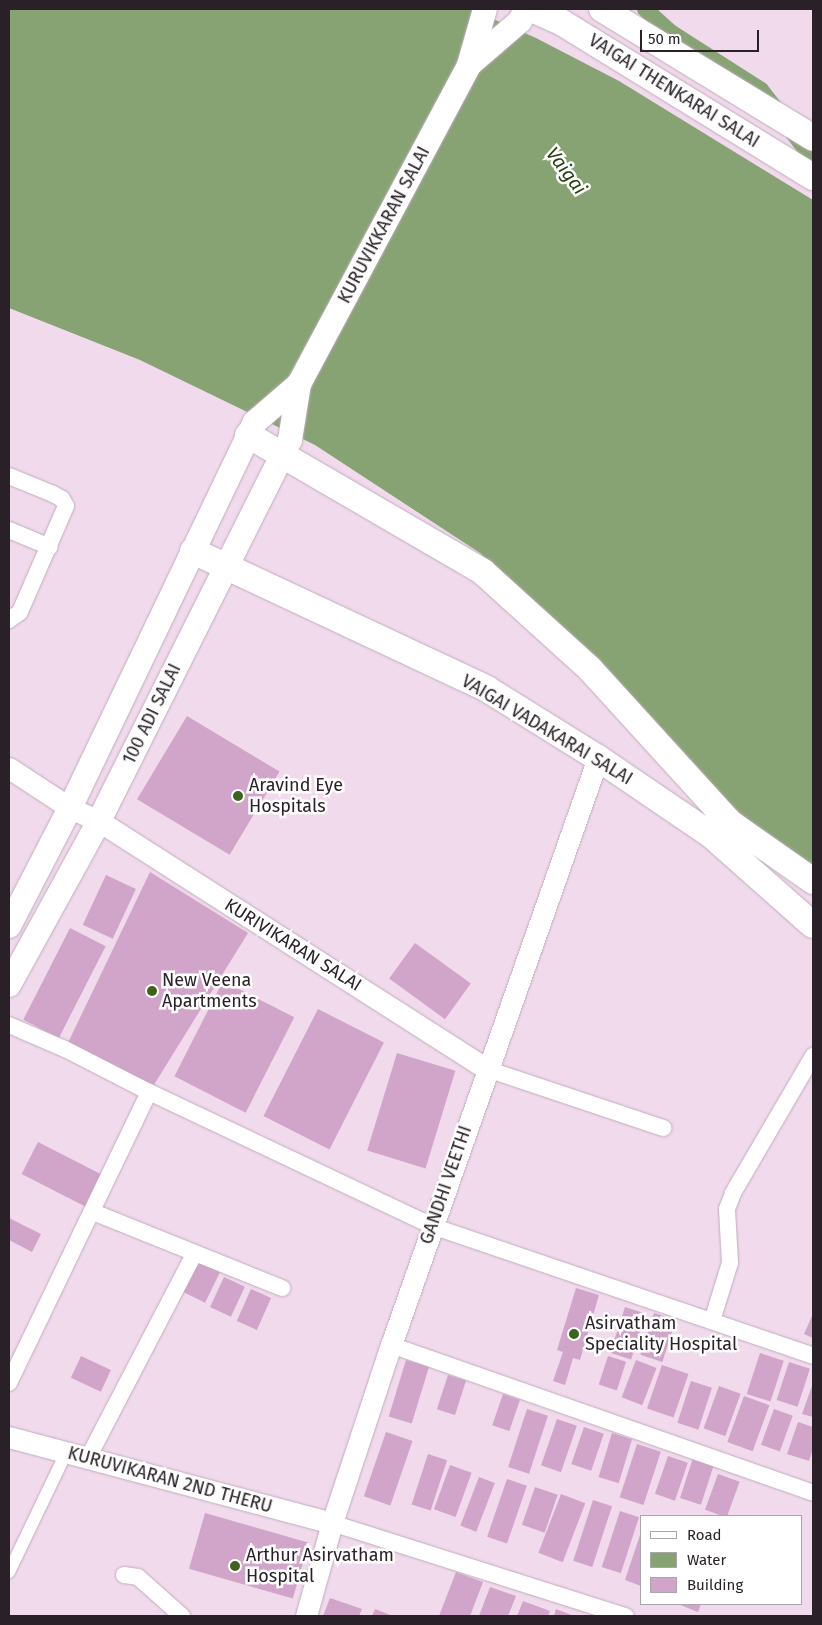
<!DOCTYPE html>
<html>
<head>
<meta charset="utf-8">
<style>
	body { margin:0 }
	#map { position:relative; width:822px; height:1625px; overflow:hidden; background:#f0daec; font-family:"Fira Sans",sans-serif }
	div>[style] { position:absolute }
	[style*='--x'] { left:calc(var(--x)*1px); top:calc(var(--y)*1px); width:calc(var(--w)*1px); rotate:calc(var(--a)*1deg) }
	.water>* { inset:0; background:#87a374 }
	.canal>* { height:16px; margin:-8px; padding:0 8px; transform-origin:8px; border-radius:8px; background:#87a374 }
	.building>* { inset:0; background:#d1a4ca; transform-origin:0 0 }
	.roads { filter:drop-shadow(0 0 1px #c1acbd) drop-shadow(0 0 1px #c1acbd) }
	.pedestrian>* { height:12px; margin:-6px; padding:0 6px; transform-origin:6px; border-radius:6px; background:#fff }
	.minor>* { height:16px; margin:-8px; padding:0 8px; transform-origin:8px; border-radius:8px; background:#fff }
	.tertiary>* { height:21px; margin:-10.5px; padding:0 10.5px; transform-origin:10.5px; border-radius:10.5px; background:#fff }
	.secondary>* { height:24px; margin:-12px; padding:0 12px; transform-origin:12px; border-radius:12px; background:#fff }
	.primary>* { height:26px; margin:-13px; padding:0 13px; transform-origin:13px; border-radius:13px; background:#fff }
	.dots>* { width:14px; height:14px; translate:-50% -50%; box-sizing:border-box; border:2px solid #fff; border-radius:50% }
	span { translate:-50% -50%; white-space:nowrap; text-align:center; line-height:1.15; -webkit-text-stroke:5px #fff; paint-order:stroke }
	.street-label { font-size:18px; color:#292127 }
	.poi-label { font-size:18px; color:#292127 }
	.left { translate:0 -50%; text-align:left }
	.water-label { font-size:19px; color:#26400e; font-style:italic }
	.frame { position:absolute; inset:0; border:10px solid #292127; pointer-events:none }
	.legend { position:absolute; left:640px; top:1515px; width:162px; height:90px; box-sizing:border-box; background:#fff; border:1px solid #a9a6a9; margin:0; padding:6px 9px; list-style:none; font-size:15px; color:#292127 }
	.legend li { display:flex; align-items:center; gap:10px; height:25px }
	.legend b { width:25px; border:1px solid #a9a6a9 }
	.scale { position:absolute; left:640px; top:30px; width:119px; height:22px; box-sizing:border-box; border:2px solid #292127; border-top:0; padding-left:6px; font-size:15px; line-height:18px; white-space:nowrap; color:#292127; -webkit-text-stroke:4px #fff; paint-order:stroke }
</style>
</head>
<body>
<div id="map">
	<div class="water">
		<div style="clip-path:polygon(9px 9px,471px 9px,536px 38px,619px 81px,813px 200px,813px 869px,785px 850px,714px 792px,570px 634px,480px 553px,315px 445px,140px 360px,9px 308px)"></div>
	</div>
	<div class="canal">
		<div style="--x:645;--y:9;--w:36;--a:42"></div>
		<div style="--x:672;--y:33;--w:106;--a:32.6"></div>
		<div style="--x:761;--y:90;--w:24;--a:52"></div>
		<div style="--x:793;--y:133;--w:33;--a:52"></div>
	</div>
	<div class="building">
		<div style="left:187px;top:716px;width:108px;height:97px;rotate:31deg"></div>
		<div style="clip-path:polygon(150px 872px,248px 933px,152px 1088px,65px 1049px)"></div>
		<div style="left:106px;top:875px;width:33px;height:55px;rotate:25deg"></div>
		<div style="left:70px;top:928px;width:40px;height:103px;rotate:27deg"></div>
		<div style="left:415px;top:943px;width:69px;height:44px;rotate:36deg"></div>
		<div style="left:223px;top:981px;width:80px;height:107px;rotate:27deg"></div>
		<div style="left:318px;top:1009px;width:74px;height:120px;rotate:27deg"></div>
		<div style="left:397px;top:1053px;width:61px;height:102px;rotate:17deg"></div>
		<div style="left:38px;top:1142px;width:73px;height:36px;rotate:27deg"></div>
		<div style="clip-path:polygon(9px 1218px,41px 1234px,32px 1252px,9px 1240px)"></div>
		<div style="left:193px;top:1259px;width:30px;height:34px;rotate:26deg"></div>
		<div style="left:224px;top:1277px;width:23px;height:33px;rotate:25deg"></div>
		<div style="clip-path:polygon(576px 1288px,599px 1295px,580px 1360px,573px 1358px,565px 1385px,553px 1381px,563px 1352px,557px 1350px)"></div>
		<div style="left:251px;top:1289px;width:22px;height:35px;rotate:24deg"></div>
		<div style="left:625px;top:1307px;width:22px;height:48px;rotate:18deg"></div>
		<div style="left:654px;top:1313px;width:23px;height:44px;rotate:18deg"></div>
		<div style="clip-path:polygon(813px 1314px,813px 1338px,804px 1334px)"></div>
		<div style="left:760px;top:1353px;width:25px;height:43px;rotate:18deg"></div>
		<div style="left:81px;top:1356px;width:33px;height:24px;rotate:25deg"></div>
		<div style="left:608px;top:1356px;width:19px;height:30px;rotate:18deg"></div>
		<div style="left:406px;top:1360px;width:24px;height:59px;rotate:17deg"></div>
		<div style="left:636px;top:1360px;width:22px;height:40px;rotate:21deg"></div>
		<div style="left:789px;top:1362px;width:22px;height:40px;rotate:18deg"></div>
		<div style="left:662px;top:1365px;width:28px;height:46px;rotate:19deg"></div>
		<div style="left:448px;top:1375px;width:19px;height:36px;rotate:18deg"></div>
		<div style="left:691px;top:1381px;width:22px;height:44px;rotate:18deg"></div>
		<div style="clip-path:polygon(813px 1383px,813px 1417px,802px 1414px)"></div>
		<div style="left:719px;top:1386px;width:23px;height:45px;rotate:20deg"></div>
		<div style="left:503px;top:1394px;width:18px;height:33px;rotate:19deg"></div>
		<div style="left:744px;top:1396px;width:27px;height:49px;rotate:20deg"></div>
		<div style="left:527px;top:1409px;width:22px;height:61px;rotate:18deg"></div>
		<div style="left:774px;top:1409px;width:20px;height:38px;rotate:20deg"></div>
		<div style="left:557px;top:1419px;width:21px;height:49px;rotate:19deg"></div>
		<div style="clip-path:polygon(798px 1422px,813px 1427px,813px 1448px,809px 1461px,787px 1454px)"></div>
		<div style="left:584px;top:1427px;width:21px;height:39px;rotate:19deg"></div>
		<div style="left:386px;top:1432px;width:28px;height:68px;rotate:19deg"></div>
		<div style="left:612px;top:1433px;width:21px;height:46px;rotate:17deg"></div>
		<div style="left:637px;top:1444px;width:25px;height:56px;rotate:18deg"></div>
		<div style="left:428px;top:1454px;width:20px;height:53px;rotate:18deg"></div>
		<div style="left:668px;top:1456px;width:21px;height:40px;rotate:19deg"></div>
		<div style="left:693px;top:1458px;width:22px;height:42px;rotate:18deg"></div>
		<div style="left:450px;top:1465px;width:23px;height:47px;rotate:20deg"></div>
		<div style="left:718px;top:1474px;width:23px;height:38px;rotate:20deg"></div>
		<div style="left:479px;top:1477px;width:17px;height:52px;rotate:21deg"></div>
		<div style="left:507px;top:1479px;width:21px;height:61px;rotate:19deg"></div>
		<div style="left:535px;top:1487px;width:24px;height:40px;rotate:19deg"></div>
		<div style="left:561px;top:1494px;width:26px;height:63px;rotate:21deg"></div>
		<div style="left:593px;top:1500px;width:20px;height:64px;rotate:18deg"></div>
		<div style="left:620px;top:1511px;width:20px;height:59px;rotate:18deg"></div>
		<div style="left:205px;top:1513px;width:108px;height:58px;rotate:16deg"></div>
		<div style="clip-path:polygon(640px 1535px,641px 1535px,641px 1586px,625px 1580px)"></div>
		<div style="clip-path:polygon(456px 1572px,483px 1582px,470px 1616px,439px 1616px)"></div>
		<div style="clip-path:polygon(490px 1587px,516px 1596px,508px 1616px,479px 1616px)"></div>
		<div style="clip-path:polygon(330px 1598px,362px 1609px,359px 1616px,323px 1616px)"></div>
		<div style="clip-path:polygon(523px 1601px,550px 1611px,548px 1616px,517px 1616px)"></div>
		<div style="clip-path:polygon(678px 1604px,701px 1604px,698px 1612px)"></div>
		<div style="clip-path:polygon(375px 1609px,393px 1616px,372px 1616px)"></div>
		<div style="clip-path:polygon(556px 1609px,574px 1616px,554px 1616px)"></div>
	</div>
	<div class="roads">
		<div class="pedestrian">
			<div style="--x:9;--y:1572;--w:132;--a:-64.4"></div>
		</div>
		<div class="minor">
			<div style="--x:9;--y:476;--w:48;--a:22.2"></div>
			<div style="--x:53;--y:494;--w:10;--a:29"></div>
			<div style="--x:62;--y:499;--w:8;--a:60"></div>
			<div style="--x:66;--y:506;--w:116;--a:113.5"></div>
			<div style="--x:20;--y:612;--w:14;--a:144"></div>
			<div style="--x:9;--y:530;--w:44;--a:22.5"></div>
			<div style="--x:9;--y:1025;--w:61;--a:23.2"></div>
			<div style="--x:65;--y:1049;--w:94;--a:27.1"></div>
			<div style="--x:149;--y:1092;--w:313;--a:25.3"></div>
			<div style="--x:432;--y:1226;--w:403;--a:18.8"></div>
			<div style="--x:487;--y:1069;--w:186;--a:18.5"></div>
			<div style="--x:93;--y:1212;--w:204;--a:21.9"></div>
			<div style="--x:712;--y:1321;--w:61;--a:-72.8"></div>
			<div style="--x:730;--y:1263;--w:54;--a:-93.2"></div>
			<div style="--x:727;--y:1209;--w:17;--a:-69"></div>
			<div style="--x:733;--y:1193;--w:159;--a:-59.7"></div>
			<div style="--x:391;--y:1345;--w:447;--a:19.3"></div>
			<div style="--x:9;--y:1383;--w:323;--a:-64.3"></div>
			<div style="--x:88;--y:1458;--w:230;--a:-62.5"></div>
			<div style="--x:332;--y:1523;--w:308;--a:17.6"></div>
			<div style="--x:124;--y:1575;--w:14;--a:8"></div>
			<div style="--x:138;--y:1577;--w:59;--a:41.6"></div>
		</div>
		<div class="tertiary">
			<div style="--x:9;--y:768;--w:73;--a:33.3"></div>
			<div style="--x:70;--y:808;--w:32;--a:24"></div>
			<div style="--x:99;--y:821;--w:460;--a:32.6"></div>
			<div style="--x:9;--y:1437;--w:334;--a:14.9"></div>
			<div style="--x:306;--y:1616;--w:97;--a:-74.4"></div>
			<div style="--x:332;--y:1523;--w:188;--a:-71.7"></div>
			<div style="--x:391;--y:1345;--w:622;--a:-70.58"></div>
		</div>
		<div class="secondary">
			<div style="--x:469;--y:65;--w:67;--a:-40.8"></div>
			<div style="--x:520;--y:21;--w:13;--a:-63"></div>
			<div style="--x:9;--y:926;--w:133;--a:-62.7"></div>
			<div style="--x:70;--y:808;--w:428;--a:-64.4"></div>
			<div style="--x:255;--y:422;--w:58;--a:-40.8"></div>
			<div style="--x:9;--y:985;--w:187;--a:-61.2"></div>
			<div style="--x:99;--y:821;--w:426;--a:-63.4"></div>
			<div style="--x:290;--y:440;--w:57;--a:-80.9"></div>
			<div style="--x:299;--y:384;--w:361;--a:-61.9"></div>
			<div style="--x:469;--y:65;--w:58;--a:-74.1"></div>
		</div>
		<div class="primary">
			<div style="--x:532;--y:9;--w:32;--a:24"></div>
			<div style="--x:561;--y:22;--w:296;--a:31.6"></div>
			<div style="--x:602;--y:9;--w:247;--a:31.4"></div>
			<div style="--x:248;--y:435;--w:272;--a:30.2"></div>
			<div style="--x:483;--y:572;--w:144;--a:42.2"></div>
			<div style="--x:590;--y:669;--w:207;--a:47.7"></div>
			<div style="--x:729;--y:822;--w:103;--a:35.1"></div>
			<div style="--x:193;--y:551;--w:325;--a:25.1"></div>
			<div style="--x:487;--y:689;--w:131;--a:31.9"></div>
			<div style="--x:598;--y:758;--w:135;--a:34.2"></div>
			<div style="--x:710;--y:834;--w:137;--a:41.5"></div>
		</div>
	</div>
	<div class="dots">
		<div style="left:238px;top:796px;background:#3d631d"></div>
		<div style="left:152px;top:991px;background:#3d631d"></div>
		<div style="left:574px;top:1334px;background:#3d631d"></div>
		<div style="left:235px;top:1566px;background:#3d631d"></div>
	</div>
	<div class="street-label">
		<span style="left:674px;top:91px;rotate:32deg">VAIGAI THENKARAI SALAI</span>
		<span style="left:384px;top:225px;rotate:-62deg">KURUVIKKARAN SALAI</span>
		<span style="left:152px;top:714px;rotate:-64deg">100 ADI SALAI</span>
		<span style="left:547px;top:730px;rotate:31deg">VAIGAI VADAKARAI SALAI</span>
		<span style="left:293px;top:945px;rotate:32deg">KURIVIKARAN SALAI</span>
		<span style="left:446px;top:1185px;rotate:-71deg">GANDHI VEETHI</span>
		<span style="left:170px;top:1480px;rotate:15deg">KURUVIKARAN 2ND THERU</span>
	</div>
	<div class="poi-label">
		<span class="left" style="left:249px;top:796px">Aravind Eye<br>Hospitals</span>
		<span class="left" style="left:162px;top:991px">New Veena<br>Apartments</span>
		<span class="left" style="left:585px;top:1334px">Asirvatham<br>Speciality Hospital</span>
		<span class="left" style="left:246px;top:1566px">Arthur Asirvatham<br>Hospital</span>
	</div>
	<div class="water-label">
		<span style="left:566px;top:171px;rotate:53deg">Vaigai</span>
	</div>
	<div class="frame"></div>
	<ul class="legend">
	<li><b style="height:6px;background:#fff"></b>Road</li>
	<li><b style="height:14px;background:#87a374"></b>Water</li>
	<li><b style="height:14px;background:#d1a4ca"></b>Building</li>
	</ul>
	<div class="scale">50 m</div>
</div>
</body>
</html>
